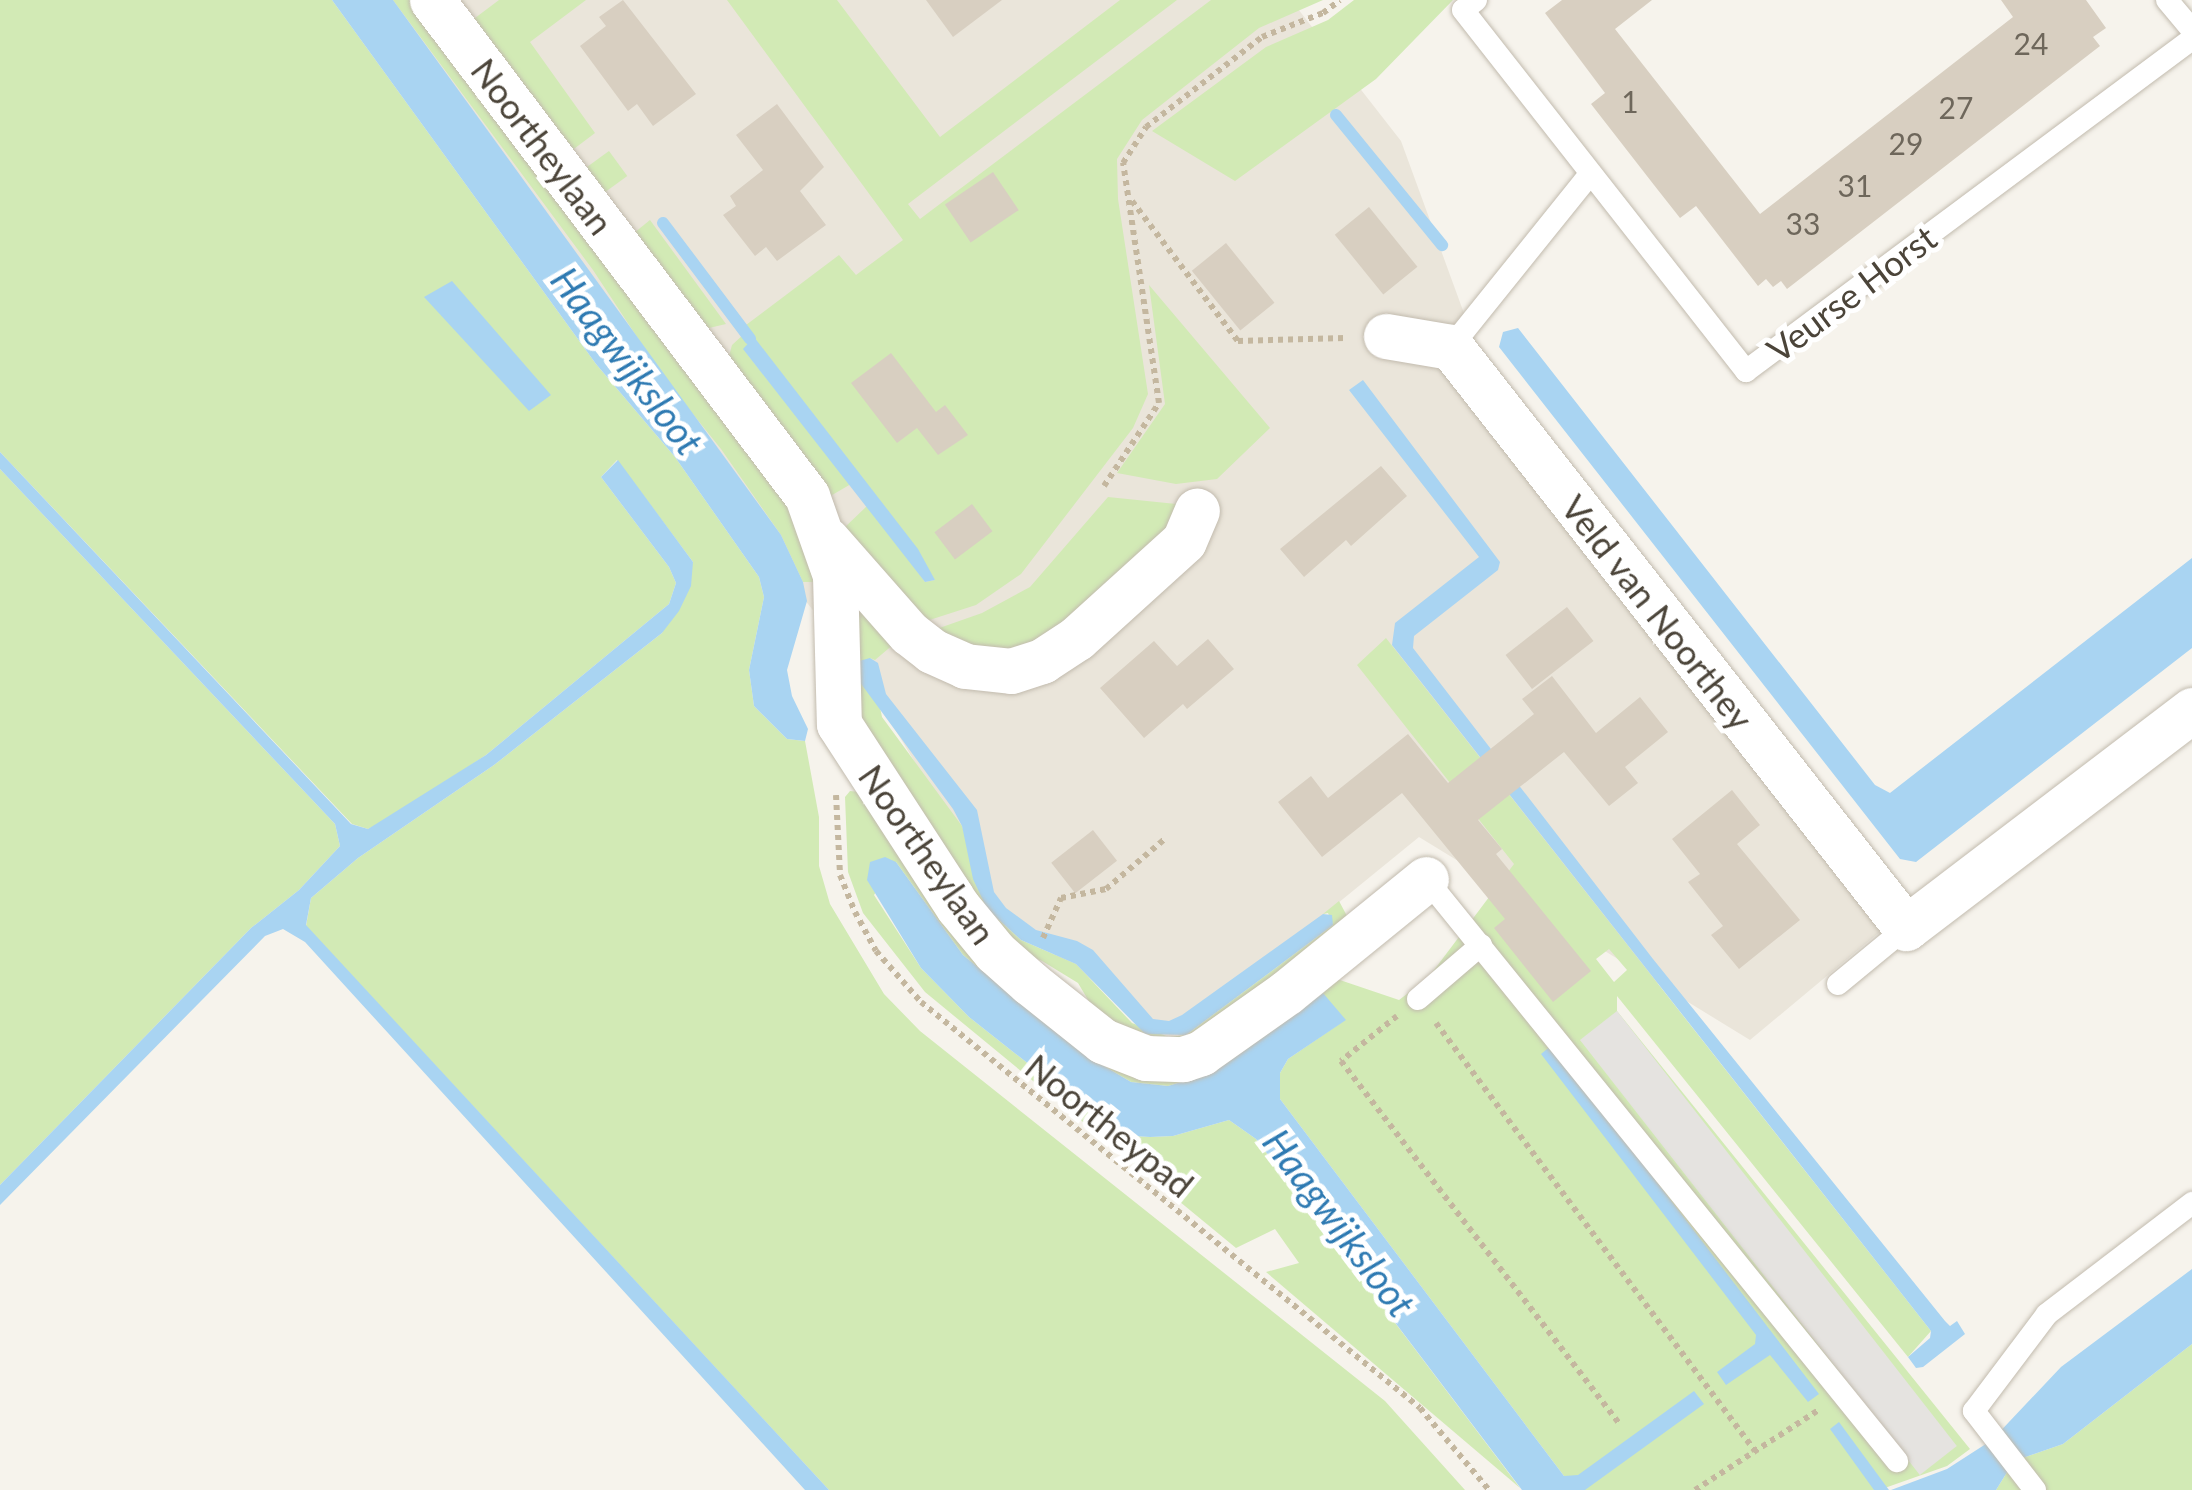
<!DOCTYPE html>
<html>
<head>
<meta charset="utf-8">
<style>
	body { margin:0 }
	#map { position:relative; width:2192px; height:1490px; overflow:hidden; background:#f6f3ec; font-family:Lato,sans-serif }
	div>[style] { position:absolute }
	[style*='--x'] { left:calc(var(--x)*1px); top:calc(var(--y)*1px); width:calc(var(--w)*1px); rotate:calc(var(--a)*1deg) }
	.residential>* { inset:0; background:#eae5da }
	.green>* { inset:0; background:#d2eab5; transform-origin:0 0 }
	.parking>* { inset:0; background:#e5e3e0; transform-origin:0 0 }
	.water>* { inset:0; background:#a9d4f2 }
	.stream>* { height:12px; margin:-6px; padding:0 6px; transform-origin:6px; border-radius:6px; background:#a9d4f2 }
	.building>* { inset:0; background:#d8cfc1; transform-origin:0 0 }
	.path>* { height:6px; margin-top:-3px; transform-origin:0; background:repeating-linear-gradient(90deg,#c4b79f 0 5px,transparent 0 10px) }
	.roads { filter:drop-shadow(0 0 2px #c2bbae) drop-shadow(0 0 2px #c2bbae) }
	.lane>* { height:22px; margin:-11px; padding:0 11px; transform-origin:11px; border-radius:11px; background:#fff }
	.street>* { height:45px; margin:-22.5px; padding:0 22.5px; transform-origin:22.5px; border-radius:22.5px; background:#fff }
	span { translate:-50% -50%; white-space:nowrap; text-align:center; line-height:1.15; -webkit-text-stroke:10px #fff; paint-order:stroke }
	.number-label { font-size:30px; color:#6e675b }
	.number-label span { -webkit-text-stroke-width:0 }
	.street-label { font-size:35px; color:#4b4439 }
	.water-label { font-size:38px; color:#2e7ab2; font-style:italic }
</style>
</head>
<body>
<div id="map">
	<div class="residential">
		<div style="clip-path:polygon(360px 0,1291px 0,1401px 141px,1484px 368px,1907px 909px,1750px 1040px,1419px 837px,1187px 1026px,1168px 1032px,1014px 927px,857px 666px,721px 494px)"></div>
	</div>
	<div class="green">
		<div style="clip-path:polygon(0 0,332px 0,596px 364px,675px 457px,759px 577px,764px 597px,749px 670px,754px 706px,787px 739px,805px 741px,819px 817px,819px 866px,830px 904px,884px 994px,920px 1031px,1385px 1401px,1465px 1490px,829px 1490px,306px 926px,311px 898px,358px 858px,494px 765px,662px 633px,693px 562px,617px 460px,601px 477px,669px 567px,676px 583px,669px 604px,486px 755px,390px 819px,368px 829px,352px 824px,0 452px)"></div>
		<div style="clip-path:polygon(393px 0,419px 0,769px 464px,820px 582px,803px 582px,781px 535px,721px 449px,664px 378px,593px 270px)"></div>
		<div style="clip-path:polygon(499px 0,586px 0,530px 42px,595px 133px,562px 158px,463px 27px)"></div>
		<div style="clip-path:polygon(727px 0,837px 0,940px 137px,1120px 0,1177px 0,908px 204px,920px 219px,1211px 0,1323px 0,1259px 28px,1142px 120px,1117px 159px,1118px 199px,1148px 394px,1133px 428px,1021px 574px,976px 605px,914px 625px,842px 530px,868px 505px,925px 582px,935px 580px,743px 349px,851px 484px,827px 498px,727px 364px,732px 345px,745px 333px,742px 328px,839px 255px,856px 275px,903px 240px)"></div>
		<div style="clip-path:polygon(1354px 0,1453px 0,1376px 79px,1235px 181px,1152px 131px,1266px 47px,1328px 20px)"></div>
		<div style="left:609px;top:151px;width:31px;height:42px;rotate:54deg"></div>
		<div style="clip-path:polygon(650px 220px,726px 324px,709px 328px,693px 324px,634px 233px)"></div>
		<div style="clip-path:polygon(1149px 285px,1270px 428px,1217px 479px,1176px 484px,1117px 473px,1165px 404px)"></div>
		<div style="clip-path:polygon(0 469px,335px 824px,340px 846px,299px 890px,251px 928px,0 1185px)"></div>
		<div style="clip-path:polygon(1108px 497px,1186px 505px,1165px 540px,1011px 665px,928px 632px,982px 613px,1030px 587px)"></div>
		<div style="clip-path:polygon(842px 583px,901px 638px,875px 660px,870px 658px,882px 717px,962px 826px,987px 909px,1021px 940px,1076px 964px,1132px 1023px,1169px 1037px,1186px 1035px,1333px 925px,1328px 913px,1323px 914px,1339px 901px,1347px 916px,1189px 1047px,1100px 1020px,1078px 983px,1042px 961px,1005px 946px,855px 723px)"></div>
		<div style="clip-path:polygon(evenodd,1386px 638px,1931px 1331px,1908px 1357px,1617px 996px,1617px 1011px,1970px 1449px,1947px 1466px,1879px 1490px,1581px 1490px,1571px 1477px,1564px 1476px,1280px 1099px,1280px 1073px,1288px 1059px,1345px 1020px,1322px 994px,1214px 1072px,1168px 1086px,1131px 1082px,1082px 1053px,963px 955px,896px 862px,874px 895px,921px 968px,969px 1017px,1097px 1118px,1134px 1136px,1150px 1137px,1173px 1136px,1229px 1120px,1256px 1139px,1520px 1488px,1266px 1272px,1299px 1263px,1275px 1229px,1236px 1248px,925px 992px,863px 913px,848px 872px,845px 797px,850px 791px,859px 792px,912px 861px,1149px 1070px,1328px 976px,1399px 1000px,1428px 978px,1514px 864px,1357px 665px,1386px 638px,1609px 949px,1627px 970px,1614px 982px,1596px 959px,1609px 949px)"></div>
		<div style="clip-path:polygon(2192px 1344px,2192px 1490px,1996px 1490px,2014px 1461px,2063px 1444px)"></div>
	</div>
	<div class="parking">
		<div style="left:1617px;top:1011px;width:552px;height:47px;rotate:52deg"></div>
	</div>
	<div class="water">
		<div style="clip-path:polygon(332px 0,393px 0,781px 535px,803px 582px,807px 601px,787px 670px,792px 696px,808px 729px,805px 741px,787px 739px,754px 706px,749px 670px,764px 597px,759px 577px,675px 457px,596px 364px)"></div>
		<div style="clip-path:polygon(452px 281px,551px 395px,529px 411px,424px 297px)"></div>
		<div style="clip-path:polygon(1518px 328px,1875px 785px,1890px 793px,2192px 558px,2192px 648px,1916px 862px,1900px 859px,1499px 347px,1503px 332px)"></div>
		<div style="clip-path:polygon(754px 337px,918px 549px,935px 580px,925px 582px,743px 349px)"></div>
		<div style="clip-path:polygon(1363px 380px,1500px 562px,1498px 570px,1414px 636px,1413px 648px,1653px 959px,1945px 1321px,1950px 1326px,1957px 1321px,1965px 1334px,1923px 1367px,1916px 1368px,1908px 1357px,1930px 1338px,1931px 1331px,1392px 645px,1395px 623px,1479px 557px,1349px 390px)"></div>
		<div style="clip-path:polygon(0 452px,351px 824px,368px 829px,486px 755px,669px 604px,676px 583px,669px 567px,601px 477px,618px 460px,693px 562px,691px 586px,679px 611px,662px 633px,494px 765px,358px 858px,311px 898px,306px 925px,829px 1490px,805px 1490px,305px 942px,283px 929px,265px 936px,0 1205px,0 1185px,251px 928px,299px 890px,340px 846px,335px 824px,0 469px)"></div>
		<div style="clip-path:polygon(870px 658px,878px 663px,886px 694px,977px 810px,994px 892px,1006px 908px,1036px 930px,1077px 941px,1093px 950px,1153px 1019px,1169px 1021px,1182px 1015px,1323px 914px,1332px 915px,1333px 925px,1186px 1035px,1145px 1034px,1076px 964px,1021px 940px,987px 909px,973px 879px,962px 826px,953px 809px,859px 681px,859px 661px)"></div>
		<div style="clip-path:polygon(885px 857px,896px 862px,963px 955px,1082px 1053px,1131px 1082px,1168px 1086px,1214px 1072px,1323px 993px,1346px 1020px,1288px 1059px,1280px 1073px,1280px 1099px,1564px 1476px,1578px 1475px,1694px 1391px,1704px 1404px,1585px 1490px,1522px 1490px,1256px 1139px,1229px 1120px,1173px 1136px,1150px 1137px,1134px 1136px,1097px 1118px,969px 1017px,921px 968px,867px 880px,870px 862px)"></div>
		<div style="clip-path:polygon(1552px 1045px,1819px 1394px,1808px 1402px,1770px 1355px,1726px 1385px,1717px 1372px,1755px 1344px,1756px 1335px,1541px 1054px)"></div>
		<div style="clip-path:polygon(2192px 1269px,2192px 1344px,2063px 1444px,2014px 1461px,1996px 1490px,1891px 1490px,1947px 1469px,1992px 1440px,2061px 1367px)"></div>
		<div style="clip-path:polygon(1839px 1422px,1889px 1490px,1874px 1490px,1830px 1429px)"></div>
	</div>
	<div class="stream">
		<div style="--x:1336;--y:115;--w:168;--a:50.8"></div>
		<div style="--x:663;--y:223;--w:145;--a:53.1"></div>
	</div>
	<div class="building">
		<div style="clip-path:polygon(623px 0,696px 94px,653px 126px,637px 104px,628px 111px,580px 46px,606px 26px,599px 17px)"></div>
		<div style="clip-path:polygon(926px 0,1002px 0,953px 37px)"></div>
		<div style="clip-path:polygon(1562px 0,1652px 0,1615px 29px,1760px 214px,2013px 17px,2001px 0,2086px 0,2106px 28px,2093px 37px,2100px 46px,1787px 289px,1781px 281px,1773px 287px,1766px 279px,1758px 286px,1696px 206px,1680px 218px,1654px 185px,1591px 104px,1605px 93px,1545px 13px)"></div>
		<div style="clip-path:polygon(777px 104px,824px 167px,800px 191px,826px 225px,777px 261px,766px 247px,755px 256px,723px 215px,736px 206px,730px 196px,763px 170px,736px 135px)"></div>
		<div style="left:993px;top:172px;width:46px;height:58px;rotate:56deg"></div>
		<div style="left:1369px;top:207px;width:77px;height:44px;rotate:51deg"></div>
		<div style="left:1226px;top:243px;width:77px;height:44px;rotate:51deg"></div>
		<div style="clip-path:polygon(891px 353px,936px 412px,945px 405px,968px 435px,938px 455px,917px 428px,897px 443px,851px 383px)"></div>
		<div style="clip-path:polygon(1381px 466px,1407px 496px,1351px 546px,1346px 540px,1304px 577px,1280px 549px)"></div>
		<div style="left:972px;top:504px;width:34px;height:47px;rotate:53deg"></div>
		<div style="left:1567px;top:607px;width:43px;height:78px;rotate:52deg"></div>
		<div style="clip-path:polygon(1208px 639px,1234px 669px,1187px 709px,1183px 704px,1144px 738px,1100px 688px,1154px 641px,1177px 666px)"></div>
		<div style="clip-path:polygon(1552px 676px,1596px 733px,1640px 697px,1668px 732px,1625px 767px,1638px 783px,1609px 806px,1564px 752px,1478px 820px,1502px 849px,1496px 854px,1591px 971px,1553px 1002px,1494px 928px,1505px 919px,1402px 793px,1322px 857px,1278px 802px,1311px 776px,1328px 798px,1408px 734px,1448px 783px,1534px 714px,1522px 699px)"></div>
		<div style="clip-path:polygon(1732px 790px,1760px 825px,1737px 844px,1800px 920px,1739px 969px,1711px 935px,1723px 926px,1688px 882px,1700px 874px,1672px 839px)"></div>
		<div style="left:1093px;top:830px;width:39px;height:53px;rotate:52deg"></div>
	</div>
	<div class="path">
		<div style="--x:1132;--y:201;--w:176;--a:52.9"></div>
		<div style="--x:1238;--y:341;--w:107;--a:-1.6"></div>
		<div style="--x:1104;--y:486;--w:100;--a:-56.5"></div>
		<div style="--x:1159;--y:403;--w:243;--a:-98.5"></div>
		<div style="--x:1123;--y:163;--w:43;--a:-57.4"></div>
		<div style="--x:1146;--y:127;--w:147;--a:-37.8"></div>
		<div style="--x:1262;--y:37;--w:66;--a:-21.5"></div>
		<div style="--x:1323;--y:13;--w:21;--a:-37"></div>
		<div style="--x:836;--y:795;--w:80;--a:87.1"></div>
		<div style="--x:840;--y:875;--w:40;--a:68"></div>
		<div style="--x:855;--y:912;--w:44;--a:61.7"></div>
		<div style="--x:876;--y:951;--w:68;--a:48.6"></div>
		<div style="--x:921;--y:1002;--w:643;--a:39.13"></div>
		<div style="--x:1420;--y:1408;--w:107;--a:49.9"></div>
		<div style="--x:1043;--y:938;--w:44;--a:-65.8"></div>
		<div style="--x:1061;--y:898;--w:46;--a:-11.3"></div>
		<div style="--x:1106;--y:889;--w:79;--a:-40.4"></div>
		<div style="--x:1397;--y:1016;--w:72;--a:141.2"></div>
		<div style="--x:1341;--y:1061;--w:456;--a:52.5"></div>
		<div style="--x:1436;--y:1023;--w:534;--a:53.3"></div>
		<div style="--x:1695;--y:1490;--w:149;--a:-32.9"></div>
	</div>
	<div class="roads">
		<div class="lane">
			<div style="--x:1476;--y:0;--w:16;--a:142"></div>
			<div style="--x:1463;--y:10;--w:459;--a:51.9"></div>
			<div style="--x:1746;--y:371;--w:556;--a:-36.66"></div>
			<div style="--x:2167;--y:0;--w:39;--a:50"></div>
			<div style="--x:1451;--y:347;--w:222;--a:-51.2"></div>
			<div style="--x:1426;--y:879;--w:749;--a:51.02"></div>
			<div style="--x:1838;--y:984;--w:88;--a:-39.5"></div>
			<div style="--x:1418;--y:999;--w:83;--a:-40.6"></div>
			<div style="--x:2035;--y:1490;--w:100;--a:-127.7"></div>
			<div style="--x:1974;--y:1411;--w:121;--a:-53"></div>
			<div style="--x:2047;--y:1314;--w:183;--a:-37.4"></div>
		</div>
		<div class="street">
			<div style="--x:432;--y:0;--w:622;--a:52.91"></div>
			<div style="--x:807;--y:496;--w:84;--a:70.5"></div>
			<div style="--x:835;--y:575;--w:149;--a:88.5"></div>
			<div style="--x:839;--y:724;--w:218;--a:57"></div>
			<div style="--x:958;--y:907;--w:58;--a:50.6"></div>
			<div style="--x:995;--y:952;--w:47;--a:41.5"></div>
			<div style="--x:1030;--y:983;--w:93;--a:38.5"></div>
			<div style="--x:1103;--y:1041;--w:46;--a:21.6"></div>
			<div style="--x:1146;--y:1058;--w:37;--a:2"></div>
			<div style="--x:1183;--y:1059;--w:19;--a:-18"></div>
			<div style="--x:1201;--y:1053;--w:105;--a:-35.3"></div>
			<div style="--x:1287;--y:992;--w:179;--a:-39.1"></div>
			<div style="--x:1386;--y:336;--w:66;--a:9.6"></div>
			<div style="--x:1451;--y:347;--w:738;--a:51.93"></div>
			<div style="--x:1906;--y:928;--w:360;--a:-37.3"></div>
			<div style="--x:827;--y:540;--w:124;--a:48.6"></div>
			<div style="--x:909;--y:633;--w:29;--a:38"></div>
			<div style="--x:932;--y:651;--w:36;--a:24"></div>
			<div style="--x:965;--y:666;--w:46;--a:6.2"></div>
			<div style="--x:1011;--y:671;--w:33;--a:-18"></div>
			<div style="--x:1042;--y:661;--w:42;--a:-33.3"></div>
			<div style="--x:1077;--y:638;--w:144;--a:-42.2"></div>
			<div style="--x:1184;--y:541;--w:33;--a:-67"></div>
		</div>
	</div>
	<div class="number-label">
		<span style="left:2031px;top:43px">24</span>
		<span style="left:1630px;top:101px">1</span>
		<span style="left:1956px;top:107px">27</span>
		<span style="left:1906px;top:143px">29</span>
		<span style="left:1855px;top:185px">31</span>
		<span style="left:1803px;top:223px">33</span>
	</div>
	<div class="street-label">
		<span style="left:543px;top:146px;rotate:53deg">Noortheylaan</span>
		<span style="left:1851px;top:293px;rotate:-37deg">Veurse Horst</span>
		<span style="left:1658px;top:612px;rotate:52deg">Veld van Noorthey</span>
		<span style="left:928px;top:854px;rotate:55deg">Noortheylaan</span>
		<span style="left:1110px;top:1125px;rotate:39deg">Noortheypad</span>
	</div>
	<div class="water-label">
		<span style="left:627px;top:361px;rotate:53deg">Haagwijksloot</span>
		<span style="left:1339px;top:1223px;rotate:53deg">Haagwijksloot</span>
	</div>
</div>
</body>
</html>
